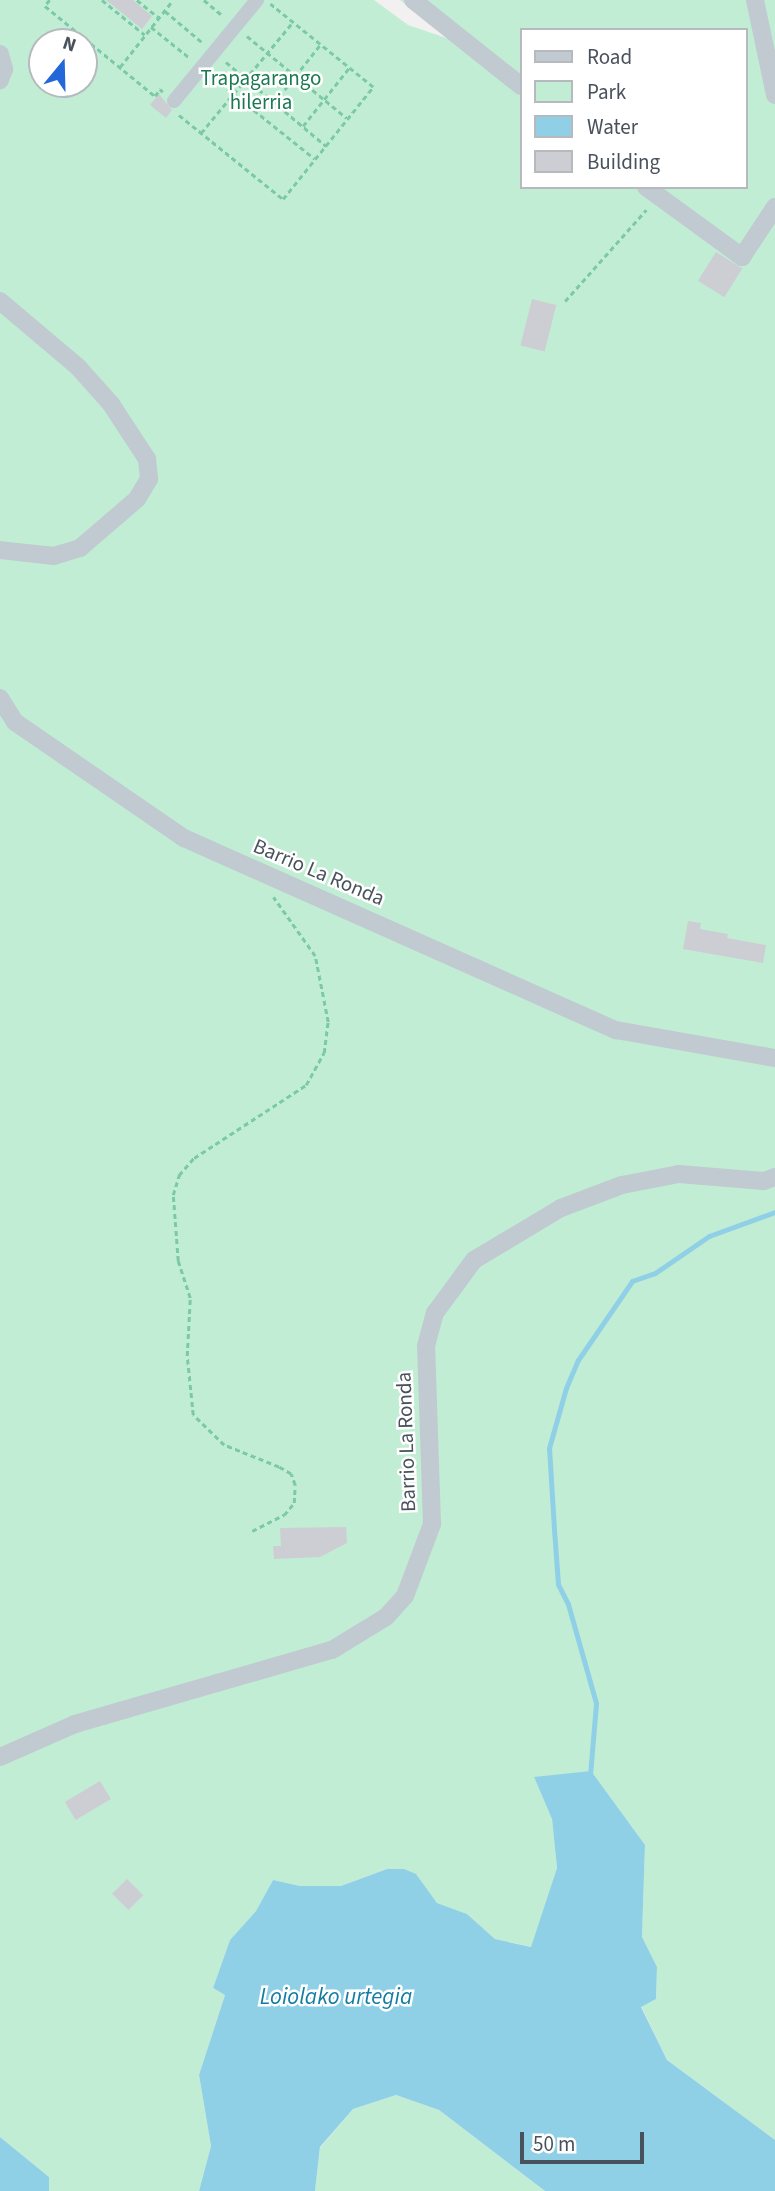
<!DOCTYPE html>
<html>
<head>
<meta charset="utf-8">
<style>
	body { margin:0 }
	#map { position:relative; width:775px; height:2191px; overflow:hidden; background:#f2f0f0; font-family:"Source Sans 3",sans-serif }
	div>[style] { position:absolute }
	[style*='--x'] { left:calc(var(--x)*1px); top:calc(var(--y)*1px); width:calc(var(--w)*1px); rotate:calc(var(--a)*1deg) }
	.green>* { inset:0; background:#c1edd4 }
	.water>* { inset:0; background:#90d0e7 }
	.stream>* { height:5px; margin:-2.5px; padding:0 2.5px; transform-origin:2.5px; border-radius:2.5px; background:#90d0e7 }
	.building>* { inset:0; background:#cdced4; transform-origin:0 0 }
	.path>* { height:2.5px; margin-top:-1.25px; transform-origin:0; background:repeating-linear-gradient(90deg,#7bc9a7 0 5px,transparent 0 8.5px) }
	.pedestrian>* { height:14px; margin:-7px; padding:0 7px; transform-origin:7px; border-radius:7px; background:#c1c9d1 }
	.minor>* { height:18px; margin:-9px; padding:0 9px; transform-origin:9px; border-radius:9px; background:#c1c9d1 }
	span { translate:-50% -50%; white-space:nowrap; text-align:center; line-height:1.15; -webkit-text-stroke:5px #fff; paint-order:stroke }
	.park-label { font-size:21px; color:#1c7a51 }
	.street-label { font-size:21px; color:#49525c }
	.water-label { font-size:23px; color:#147da3; font-style:italic }
	.legend { position:absolute; left:520px; top:28px; width:228px; height:161px; box-sizing:border-box; background:#fff; border:2px solid #b6babe; margin:0; padding:9px 12px; list-style:none; font-size:21px; color:#49525c }
	.legend li { display:flex; align-items:center; gap:14px; height:35px }
	.legend b { width:35px; border:2px solid #b6babe }
	.north { position:absolute; left:28px; top:28px; width:70px; height:70px; box-sizing:border-box; background:#fff; border:2px solid #b6babe; border-radius:50%; rotate:19deg; font-size:19px; font-weight:700; line-height:28px; text-align:center; color:#49525c }
	.north::after { content:''; display:block; margin:auto; width:24px; height:32px; background:#2367d8; clip-path:polygon(50% 0,100% 100%,50% 72%,0 100%) }
	.scale { position:absolute; left:520px; top:2132px; width:124px; height:32px; box-sizing:border-box; border:4px solid #49525c; border-top:0; padding-left:9px; font-size:21px; line-height:24px; white-space:nowrap; color:#49525c; -webkit-text-stroke:5px #fff; paint-order:stroke }
</style>
</head>
<body>
<div id="map">
	<div class="green">
		<div style="clip-path:polygon(evenodd,0 0,374px 0,408px 25px,449px 39px,400px 0,775px 0,775px 2140px,667px 2060px,641px 2006px,656px 1999px,657px 1968px,642px 1937px,645px 1845px,534px 1777px,552px 1819px,557px 1868px,532px 1947px,495px 1939px,467px 1914px,437px 1903px,416px 1875px,387px 1869px,341px 1886px,300px 1886px,273px 1880px,256px 1911px,230px 1940px,213px 1988px,225px 1995px,199px 2075px,211px 2146px,199px 2191px,49px 2191px,49px 2177px,0 2137px,0 0,521px 30px,745px 30px,745px 187px,521px 187px,521px 30px,0 0,42px 42px,84px 42px,84px 84px,42px 84px,42px 42px)"></div>
		<div style="clip-path:polygon(396px 2095px,439px 2110px,545px 2191px,315px 2191px,320px 2148px,353px 2109px)"></div>
	</div>
	<div class="water">
		<div style="clip-path:polygon(591px 1771px,645px 1845px,642px 1937px,657px 1967px,656px 1999px,641px 2007px,667px 2060px,775px 2140px,775px 2191px,545px 2191px,439px 2110px,396px 2095px,353px 2109px,320px 2147px,315px 2191px,199px 2191px,211px 2146px,199px 2075px,225px 1995px,213px 1988px,230px 1940px,256px 1911px,273px 1880px,300px 1886px,341px 1886px,387px 1869px,404px 1869px,416px 1874px,437px 1903px,467px 1914px,495px 1939px,531px 1947px,557px 1868px,552px 1819px,534px 1777px)"></div>
		<div style="clip-path:polygon(0 2137px,49px 2177px,49px 2191px,0 2191px)"></div>
	</div>
	<div class="stream">
		<div style="--x:590;--y:1775;--w:72;--a:-85.2"></div>
		<div style="--x:596;--y:1703;--w:103;--a:-105.8"></div>
		<div style="--x:568;--y:1604;--w:22;--a:-117"></div>
		<div style="--x:558;--y:1584;--w:55;--a:-94.2"></div>
		<div style="--x:554;--y:1529;--w:81;--a:-93.5"></div>
		<div style="--x:549;--y:1448;--w:62;--a:-74.2"></div>
		<div style="--x:566;--y:1388;--w:30;--a:-67"></div>
		<div style="--x:578;--y:1360;--w:96;--a:-55.6"></div>
		<div style="--x:632;--y:1281;--w:24;--a:-19"></div>
		<div style="--x:655;--y:1273;--w:65;--a:-34.4"></div>
		<div style="--x:709;--y:1236;--w:70;--a:-20"></div>
	</div>
	<div class="building">
		<div style="clip-path:polygon(106px 0,133px 0,152px 16px,142px 29px)"></div>
		<div style="clip-path:polygon(159px 94px,172px 110px,166px 118px,150px 105px)"></div>
		<div style="left:716px;top:252px;width:31px;height:34px;rotate:32deg"></div>
		<div style="left:532px;top:299px;width:25px;height:48px;rotate:14deg"></div>
		<div style="clip-path:polygon(688px 921px,701px 923px,700px 929px,728px 934px,727px 938px,766px 945px,763px 963px,683px 949px)"></div>
		<div style="clip-path:polygon(346px 1527px,347px 1543px,320px 1557px,274px 1559px,273px 1546px,281px 1546px,280px 1528px)"></div>
		<div style="left:100px;top:1781px;width:21px;height:41px;rotate:59deg"></div>
		<div style="left:127px;top:1879px;width:23px;height:21px;rotate:45deg"></div>
	</div>
	<div class="path">
		<div style="--x:50;--y:0;--w:8;--a:130"></div>
		<div style="--x:45;--y:6;--w:142;--a:39.3"></div>
		<div style="--x:155;--y:96;--w:9;--a:-54"></div>
		<div style="--x:160;--y:89;--w:4;--a:45"></div>
		<div style="--x:102;--y:0;--w:55;--a:39.1"></div>
		<div style="--x:137;--y:0;--w:28;--a:39"></div>
		<div style="--x:204;--y:0;--w:25;--a:40"></div>
		<div style="--x:165;--y:11;--w:48;--a:40"></div>
		<div style="--x:151;--y:27;--w:50;--a:38.5"></div>
		<div style="--x:247;--y:36;--w:129;--a:39.4"></div>
		<div style="--x:226;--y:62;--w:131;--a:40"></div>
		<div style="--x:120;--y:67;--w:85;--a:-51.7"></div>
		<div style="--x:214;--y:78;--w:129;--a:38.7"></div>
		<div style="--x:274;--y:103;--w:74;--a:-51.6"></div>
		<div style="--x:179;--y:115;--w:134;--a:38.9"></div>
		<div style="--x:283;--y:199;--w:144;--a:-51.2"></div>
		<div style="--x:373;--y:87;--w:132;--a:-141.1"></div>
		<div style="--x:303;--y:126;--w:74;--a:-51.6"></div>
		<div style="--x:201;--y:133;--w:143;--a:-50.4"></div>
		<div style="--x:565;--y:301;--w:122;--a:-48.3"></div>
		<div style="--x:252;--y:1531;--w:36;--a:-27"></div>
		<div style="--x:284;--y:1515;--w:16;--a:-50"></div>
		<div style="--x:294;--y:1503;--w:18;--a:-87"></div>
		<div style="--x:295;--y:1485;--w:12;--a:-110"></div>
		<div style="--x:291;--y:1474;--w:14;--a:-150"></div>
		<div style="--x:279;--y:1467;--w:59;--a:-158.2"></div>
		<div style="--x:224;--y:1445;--w:43;--a:-135.9"></div>
		<div style="--x:193;--y:1415;--w:59;--a:-95.8"></div>
		<div style="--x:187;--y:1356;--w:58;--a:-87"></div>
		<div style="--x:190;--y:1298;--w:39;--a:-108"></div>
		<div style="--x:178;--y:1261;--w:66;--a:-94.3"></div>
		<div style="--x:173;--y:1195;--w:21;--a:-73"></div>
		<div style="--x:179;--y:1175;--w:23;--a:-49"></div>
		<div style="--x:194;--y:1158;--w:134;--a:-33.1"></div>
		<div style="--x:306;--y:1085;--w:37;--a:-61"></div>
		<div style="--x:324;--y:1053;--w:31;--a:-83"></div>
		<div style="--x:328;--y:1022;--w:67;--a:-101.1"></div>
		<div style="--x:315;--y:956;--w:72;--a:-125.4"></div>
	</div>
	<div class="pedestrian">
		<div style="--x:174;--y:101;--w:131;--a:-50.6"></div>
	</div>
	<div class="minor">
		<div style="--x:413;--y:0;--w:138;--a:38.5"></div>
		<div style="--x:755;--y:0;--w:97;--a:78.1"></div>
		<div style="--x:0;--y:54;--w:16;--a:75"></div>
		<div style="--x:4;--y:69;--w:12;--a:110"></div>
		<div style="--x:646;--y:187;--w:119;--a:36.1"></div>
		<div style="--x:742;--y:257;--w:60;--a:-56.6"></div>
		<div style="--x:0;--y:301;--w:102;--a:40.2"></div>
		<div style="--x:78;--y:367;--w:50;--a:48.3"></div>
		<div style="--x:111;--y:404;--w:66;--a:56.8"></div>
		<div style="--x:147;--y:459;--w:20;--a:84"></div>
		<div style="--x:149;--y:479;--w:23;--a:121"></div>
		<div style="--x:137;--y:499;--w:75;--a:139.3"></div>
		<div style="--x:80;--y:548;--w:27;--a:163"></div>
		<div style="--x:54;--y:556;--w:54;--a:-173.7"></div>
		<div style="--x:0;--y:698;--w:28;--a:58"></div>
		<div style="--x:15;--y:722;--w:205;--a:34.5"></div>
		<div style="--x:184;--y:838;--w:473;--a:24"></div>
		<div style="--x:616;--y:1030;--w:161;--a:10"></div>
		<div style="--x:0;--y:1757;--w:82;--a:-23.7"></div>
		<div style="--x:75;--y:1724;--w:267;--a:-16.1"></div>
		<div style="--x:332;--y:1650;--w:63;--a:-31.4"></div>
		<div style="--x:386;--y:1617;--w:28;--a:-48"></div>
		<div style="--x:405;--y:1596;--w:77;--a:-69.4"></div>
		<div style="--x:432;--y:1524;--w:178;--a:-91.9"></div>
		<div style="--x:426;--y:1346;--w:34;--a:-75"></div>
		<div style="--x:435;--y:1313;--w:66;--a:-53.7"></div>
		<div style="--x:474;--y:1260;--w:101;--a:-30.9"></div>
		<div style="--x:561;--y:1208;--w:65;--a:-20.7"></div>
		<div style="--x:622;--y:1185;--w:58;--a:-10.9"></div>
		<div style="--x:679;--y:1174;--w:85;--a:4.7"></div>
		<div style="--x:764;--y:1181;--w:12;--a:-20"></div>
	</div>
	<div class="park-label">
		<span style="left:261px;top:90px">Trapagarango<br>hilerria</span>
	</div>
	<div class="street-label">
		<span style="left:319px;top:872px;rotate:23deg">Barrio La Ronda</span>
		<span style="left:406px;top:1442px;rotate:-92deg">Barrio La Ronda</span>
	</div>
	<div class="water-label">
		<span style="left:336px;top:1997px">Loiolako urtegia</span>
	</div>
	<ul class="legend">
	<li><b style="height:9px;background:#c1c9d1"></b>Road</li>
	<li><b style="height:19px;background:#c1edd4"></b>Park</li>
	<li><b style="height:19px;background:#90d0e7"></b>Water</li>
	<li><b style="height:19px;background:#cdced4"></b>Building</li>
	</ul>
	<div class="north">N</div>
	<div class="scale">50 m</div>
</div>
</body>
</html>
